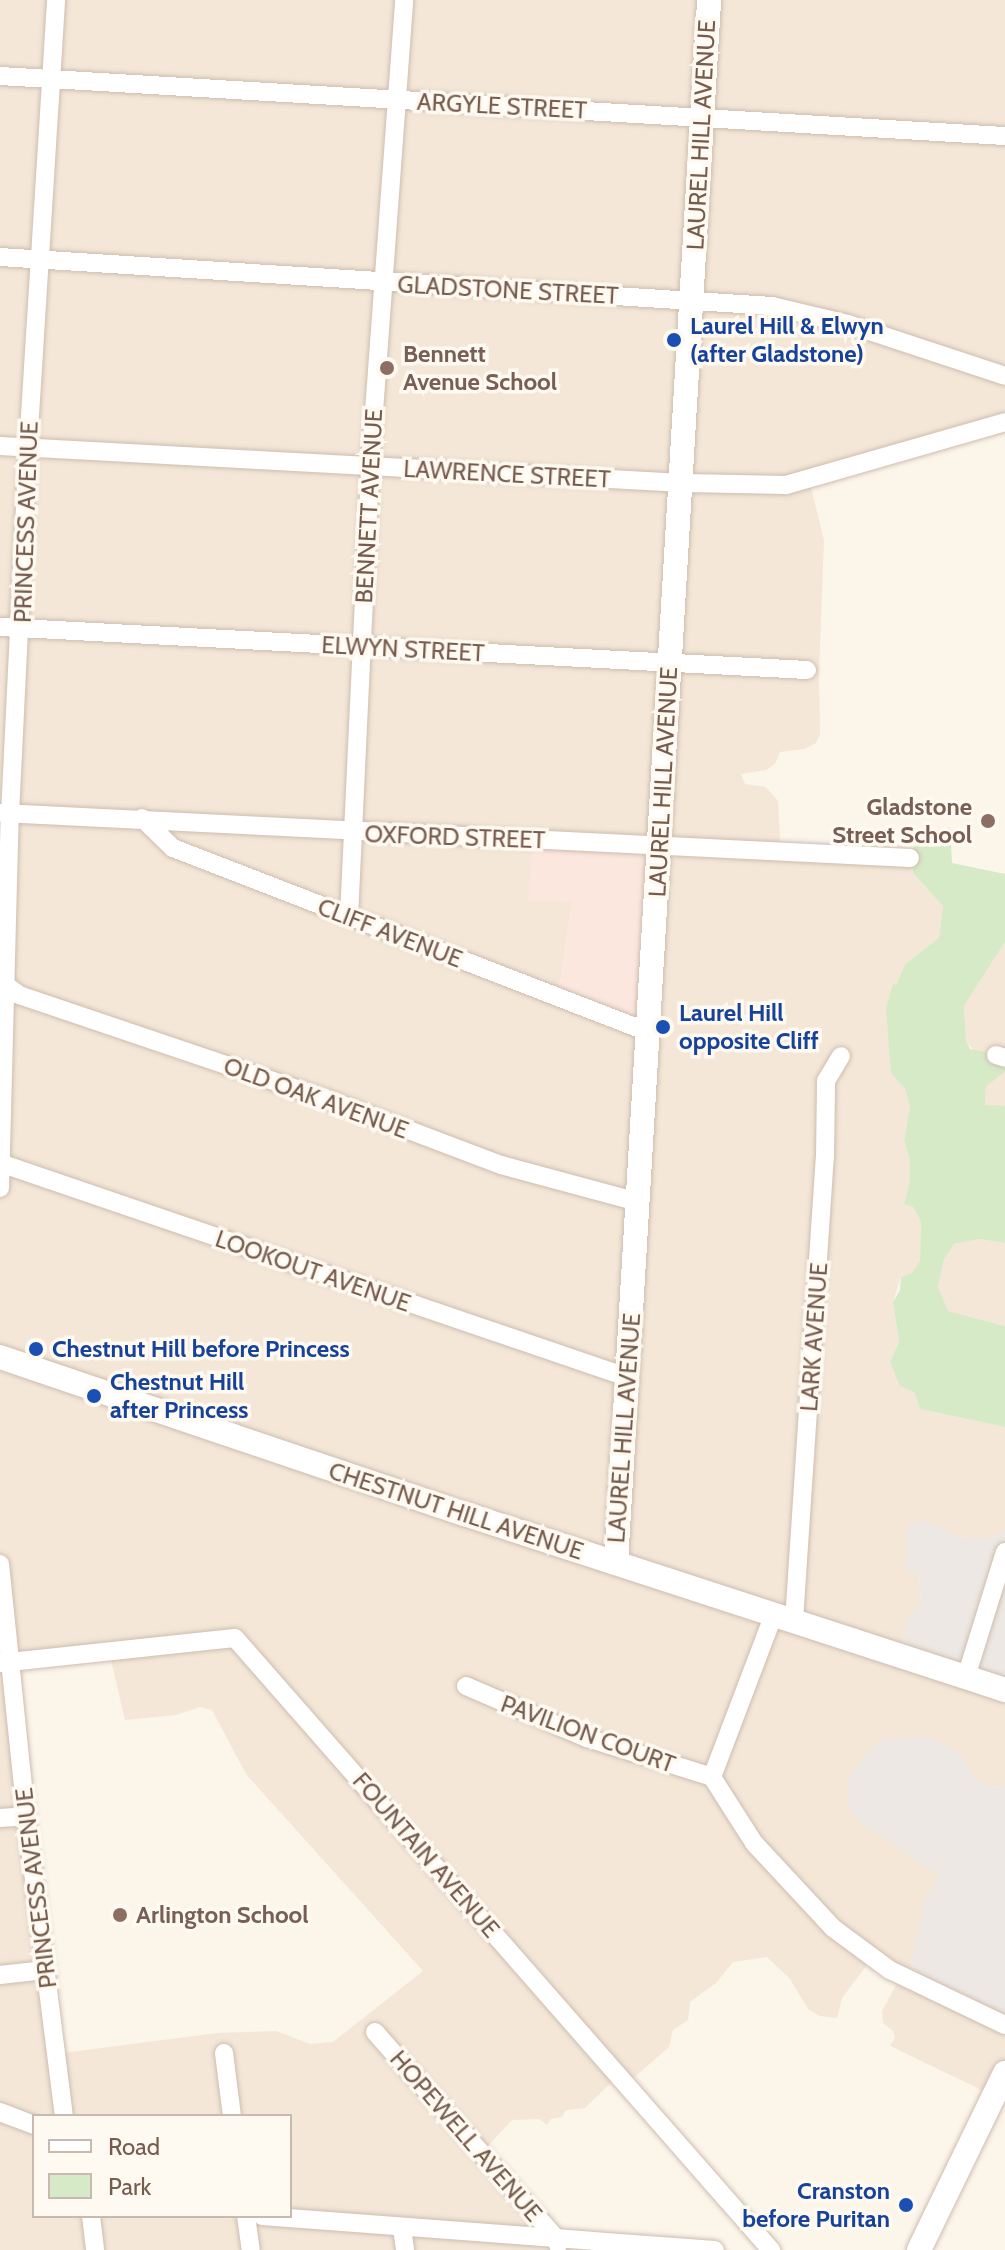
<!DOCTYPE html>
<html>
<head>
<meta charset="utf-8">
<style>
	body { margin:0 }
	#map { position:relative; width:1005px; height:2250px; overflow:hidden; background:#fcf5ea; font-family:Cabin,sans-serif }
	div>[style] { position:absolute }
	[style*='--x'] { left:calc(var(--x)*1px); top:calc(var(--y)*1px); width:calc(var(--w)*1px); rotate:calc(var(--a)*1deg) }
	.residential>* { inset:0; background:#f4e7d8 }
	.commercial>* { inset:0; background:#fce7de }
	.industrial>* { inset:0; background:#ede8e3 }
	.green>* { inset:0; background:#d6eac8 }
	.roads { filter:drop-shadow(0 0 2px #cebdaf) drop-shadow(0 0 2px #cebdaf) }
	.street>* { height:18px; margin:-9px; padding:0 9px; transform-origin:9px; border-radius:9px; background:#fff }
	.secondary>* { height:24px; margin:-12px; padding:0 12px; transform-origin:12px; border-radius:12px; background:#fff }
	.dots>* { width:22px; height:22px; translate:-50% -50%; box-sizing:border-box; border:4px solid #fef9f1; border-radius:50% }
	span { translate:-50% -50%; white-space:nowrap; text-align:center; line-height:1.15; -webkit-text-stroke:7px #fef9f1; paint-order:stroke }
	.street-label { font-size:24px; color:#775c4d }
	.transit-label { font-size:24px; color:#164399; font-weight:700 }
	.left { translate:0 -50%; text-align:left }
	.right { translate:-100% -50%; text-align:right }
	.education-label { font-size:24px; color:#785e54; font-weight:700 }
	.legend { position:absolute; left:32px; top:2114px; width:260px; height:104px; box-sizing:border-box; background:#fef9f1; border:2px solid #c8baaf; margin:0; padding:10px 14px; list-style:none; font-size:24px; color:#775c4d }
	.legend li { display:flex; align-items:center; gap:16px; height:40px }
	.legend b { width:40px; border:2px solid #c8baaf }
</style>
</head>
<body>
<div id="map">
	<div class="residential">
		<div style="clip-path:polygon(evenodd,0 0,1005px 0,1005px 422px,809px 480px,824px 540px,819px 673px,820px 734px,816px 743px,804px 749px,780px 752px,775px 764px,766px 770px,741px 774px,745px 784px,766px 787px,778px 801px,781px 858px,871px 866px,886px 854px,911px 850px,913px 873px,943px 906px,939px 938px,905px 964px,896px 985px,891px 1073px,905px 1089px,910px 1106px,904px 1140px,910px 1161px,909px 1185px,904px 1203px,913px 1207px,921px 1221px,920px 1260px,912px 1273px,901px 1277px,893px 1302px,899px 1343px,890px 1362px,914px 1392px,920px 1409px,1005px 1427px,1005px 1530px,986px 1540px,957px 1536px,924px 1520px,906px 1540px,910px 1559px,919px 1574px,921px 1604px,1005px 1688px,1005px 1787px,989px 1786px,973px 1777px,961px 1754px,858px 1820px,941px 1876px,925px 1900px,1005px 2023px,1005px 2073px,990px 2094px,890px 2046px,895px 2038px,893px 2031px,883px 2023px,882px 2011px,901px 1976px,873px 1957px,842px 1998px,837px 2018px,820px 2016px,808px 2009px,790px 1979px,767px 1957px,733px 1962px,716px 1983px,690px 2002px,688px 2020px,673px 2030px,669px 2047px,629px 2082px,617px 2077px,585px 2108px,566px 2110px,562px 2117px,551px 2119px,547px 2125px,539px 2119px,512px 2120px,483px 2151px,555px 2236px,733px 2250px,0 2250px,0 0,572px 902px,639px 1026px,558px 997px,572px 902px,0 0,109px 1652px,125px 1720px,176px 1715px,200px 1707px,212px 1710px,246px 1774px,423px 1971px,333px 2042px,310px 2044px,276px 2031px,217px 2033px,63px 2053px,12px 1662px,109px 1652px,0 0,34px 2116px,290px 2116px,290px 2216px,34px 2216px,34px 2116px)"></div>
		<div style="clip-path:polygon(1005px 942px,1005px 1056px,976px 1053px,966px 1041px,964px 1006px)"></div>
		<div style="clip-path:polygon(1005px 1072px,1005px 1106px,985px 1106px,986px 1085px)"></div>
		<div style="clip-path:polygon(979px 1239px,1005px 1243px,1005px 1326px,948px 1311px,940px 1298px,938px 1287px,944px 1260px,954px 1244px)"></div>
	</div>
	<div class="commercial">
		<div style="clip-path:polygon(533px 843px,658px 851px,646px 1027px,558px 998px,572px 902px,528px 901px)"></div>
	</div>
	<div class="industrial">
		<div style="clip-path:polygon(924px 1520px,957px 1536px,986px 1540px,1005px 1530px,1005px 1688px,900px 1651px,910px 1614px,921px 1604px,919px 1575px,906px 1571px,905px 1559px,909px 1559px,906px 1540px,909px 1525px)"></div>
		<div style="clip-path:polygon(930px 1737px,961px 1754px,973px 1777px,989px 1786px,1005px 1787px,1005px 2023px,909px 1975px,925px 1900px,940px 1876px,858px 1820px,848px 1805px,849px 1777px,879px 1740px)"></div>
	</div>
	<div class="green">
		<div style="clip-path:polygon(950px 827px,952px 863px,1005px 874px,1005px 942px,964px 1006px,966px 1040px,970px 1049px,1005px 1056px,1005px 1072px,986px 1086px,985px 1105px,1005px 1106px,1005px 1243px,979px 1239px,954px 1244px,944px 1260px,938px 1287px,948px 1311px,1005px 1326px,1005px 1427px,920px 1409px,914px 1392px,900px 1386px,890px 1362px,899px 1342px,893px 1302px,900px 1290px,901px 1277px,912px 1273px,920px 1260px,921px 1222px,913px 1207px,904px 1204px,909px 1185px,910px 1161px,904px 1140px,910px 1106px,905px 1089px,891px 1073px,886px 1008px,893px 984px,896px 985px,905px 964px,939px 938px,943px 906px,913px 873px,911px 850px,928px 836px)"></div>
	</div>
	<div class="roads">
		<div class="street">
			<div style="--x:0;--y:76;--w:1007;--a:3.42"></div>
			<div style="--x:0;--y:257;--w:774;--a:3.63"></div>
			<div style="--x:772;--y:306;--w:78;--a:13.3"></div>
			<div style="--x:848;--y:324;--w:165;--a:18.3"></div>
			<div style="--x:0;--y:446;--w:684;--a:3.1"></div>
			<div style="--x:683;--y:483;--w:103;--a:1.1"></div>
			<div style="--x:786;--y:485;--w:228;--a:-16"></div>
			<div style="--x:0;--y:627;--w:808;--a:3.05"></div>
			<div style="--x:2;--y:813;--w:909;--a:2.84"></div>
			<div style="--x:142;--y:818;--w:43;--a:44.1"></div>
			<div style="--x:173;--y:848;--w:509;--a:21.17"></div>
			<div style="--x:349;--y:917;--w:451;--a:-87.3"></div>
			<div style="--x:370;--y:466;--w:467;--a:-85.8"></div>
			<div style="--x:0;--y:981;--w:24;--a:36"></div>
			<div style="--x:19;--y:995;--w:334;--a:18.7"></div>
			<div style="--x:335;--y:1102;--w:178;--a:20.8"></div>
			<div style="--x:501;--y:1165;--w:142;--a:15.1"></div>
			<div style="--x:996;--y:1055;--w:9;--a:18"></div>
			<div style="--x:0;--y:1163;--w:663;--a:18.85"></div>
			<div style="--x:0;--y:1188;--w:374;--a:-88.5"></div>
			<div style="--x:10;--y:814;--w:367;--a:-87.2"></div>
			<div style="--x:28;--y:447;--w:448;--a:-86.4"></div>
			<div style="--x:0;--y:1564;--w:253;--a:84.1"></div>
			<div style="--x:26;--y:1816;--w:302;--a:82.8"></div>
			<div style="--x:794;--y:1621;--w:465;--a:-86.2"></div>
			<div style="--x:825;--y:1157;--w:76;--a:-89.2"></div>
			<div style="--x:826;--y:1081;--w:29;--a:-59"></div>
			<div style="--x:0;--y:1663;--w:236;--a:-6.1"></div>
			<div style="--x:235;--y:1638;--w:814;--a:48.79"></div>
			<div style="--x:966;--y:1677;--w:131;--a:-72.7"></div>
			<div style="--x:466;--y:1686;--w:132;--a:23.3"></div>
			<div style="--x:587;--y:1738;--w:131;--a:17.3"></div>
			<div style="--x:712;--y:1777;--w:78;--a:57.5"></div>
			<div style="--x:754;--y:1843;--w:116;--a:47.1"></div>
			<div style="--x:833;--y:1928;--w:71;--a:36.4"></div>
			<div style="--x:890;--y:1970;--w:127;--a:25.6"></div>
			<div style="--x:712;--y:1777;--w:174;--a:-69.2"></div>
			<div style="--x:0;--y:1818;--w:26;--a:-4"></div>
			<div style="--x:0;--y:1975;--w:45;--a:-6.3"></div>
			<div style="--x:375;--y:2032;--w:276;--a:48.7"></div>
			<div style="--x:557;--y:2239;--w:6;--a:81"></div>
			<div style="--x:224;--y:2053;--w:64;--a:82.8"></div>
			<div style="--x:0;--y:2112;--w:36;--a:21"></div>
			<div style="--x:91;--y:2216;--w:34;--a:83"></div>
			<div style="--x:246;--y:2216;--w:34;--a:82"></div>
			<div style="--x:262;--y:2216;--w:454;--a:4.3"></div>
			<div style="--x:402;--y:2228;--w:22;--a:82"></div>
		</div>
		<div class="secondary">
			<div style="--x:0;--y:1357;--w:491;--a:18.7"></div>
			<div style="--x:465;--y:1514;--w:568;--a:18.05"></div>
			<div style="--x:616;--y:1563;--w:1566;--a:-86.59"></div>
			<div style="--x:919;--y:2250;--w:197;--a:-64.1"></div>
		</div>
	</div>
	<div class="dots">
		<div style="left:674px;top:340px;background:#1a4fb4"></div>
		<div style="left:387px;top:368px;background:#8d6e63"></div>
		<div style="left:988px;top:821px;background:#8d6e63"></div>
		<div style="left:663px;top:1027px;background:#1a4fb4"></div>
		<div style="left:36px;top:1349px;background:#1a4fb4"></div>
		<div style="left:94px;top:1396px;background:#1a4fb4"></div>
		<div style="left:120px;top:1915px;background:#8d6e63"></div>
		<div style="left:906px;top:2205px;background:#1a4fb4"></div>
	</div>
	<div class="street-label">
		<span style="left:502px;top:106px;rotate:3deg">ARGYLE STREET</span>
		<span style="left:701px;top:135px;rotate:-87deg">LAUREL HILL AVENUE</span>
		<span style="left:508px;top:290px;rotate:3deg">GLADSTONE STREET</span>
		<span style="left:507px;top:474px;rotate:3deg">LAWRENCE STREET</span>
		<span style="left:369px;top:506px;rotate:-87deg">BENNETT AVENUE</span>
		<span style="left:26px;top:522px;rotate:-88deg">PRINCESS AVENUE</span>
		<span style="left:403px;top:649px;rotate:3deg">ELWYN STREET</span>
		<span style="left:663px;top:782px;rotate:-87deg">LAUREL HILL AVENUE</span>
		<span style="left:455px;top:837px;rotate:2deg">OXFORD STREET</span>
		<span style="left:390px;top:933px;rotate:21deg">CLIFF AVENUE</span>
		<span style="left:316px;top:1098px;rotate:20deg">OLD OAK AVENUE</span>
		<span style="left:313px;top:1271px;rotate:19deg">LOOKOUT AVENUE</span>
		<span style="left:814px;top:1337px;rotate:-86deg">LARK AVENUE</span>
		<span style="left:624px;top:1428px;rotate:-86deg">LAUREL HILL AVENUE</span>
		<span style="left:456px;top:1511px;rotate:18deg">CHESTNUT HILL AVENUE</span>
		<span style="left:588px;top:1734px;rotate:20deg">PAVILION COURT</span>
		<span style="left:426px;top:1855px;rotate:49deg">FOUNTAIN AVENUE</span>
		<span style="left:36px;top:1888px;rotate:-97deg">PRINCESS AVENUE</span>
		<span style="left:466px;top:2136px;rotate:49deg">HOPEWELL AVENUE</span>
	</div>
	<div class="transit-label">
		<span class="left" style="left:690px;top:340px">Laurel Hill &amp; Elwyn<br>(after Gladstone)</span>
		<span class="left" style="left:679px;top:1027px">Laurel Hill<br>opposite Cliff</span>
		<span class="left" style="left:52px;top:1349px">Chestnut Hill before Princess</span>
		<span class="left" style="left:110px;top:1396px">Chestnut Hill<br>after Princess</span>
		<span class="right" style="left:890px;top:2205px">Cranston<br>before Puritan</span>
	</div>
	<div class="education-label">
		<span class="left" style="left:403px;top:368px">Bennett<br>Avenue School</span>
		<span class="right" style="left:972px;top:821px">Gladstone<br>Street School</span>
		<span class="left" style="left:136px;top:1915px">Arlington School</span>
	</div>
	<ul class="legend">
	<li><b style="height:10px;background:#fff"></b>Road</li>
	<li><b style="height:22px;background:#d6eac8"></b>Park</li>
	</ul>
</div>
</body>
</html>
